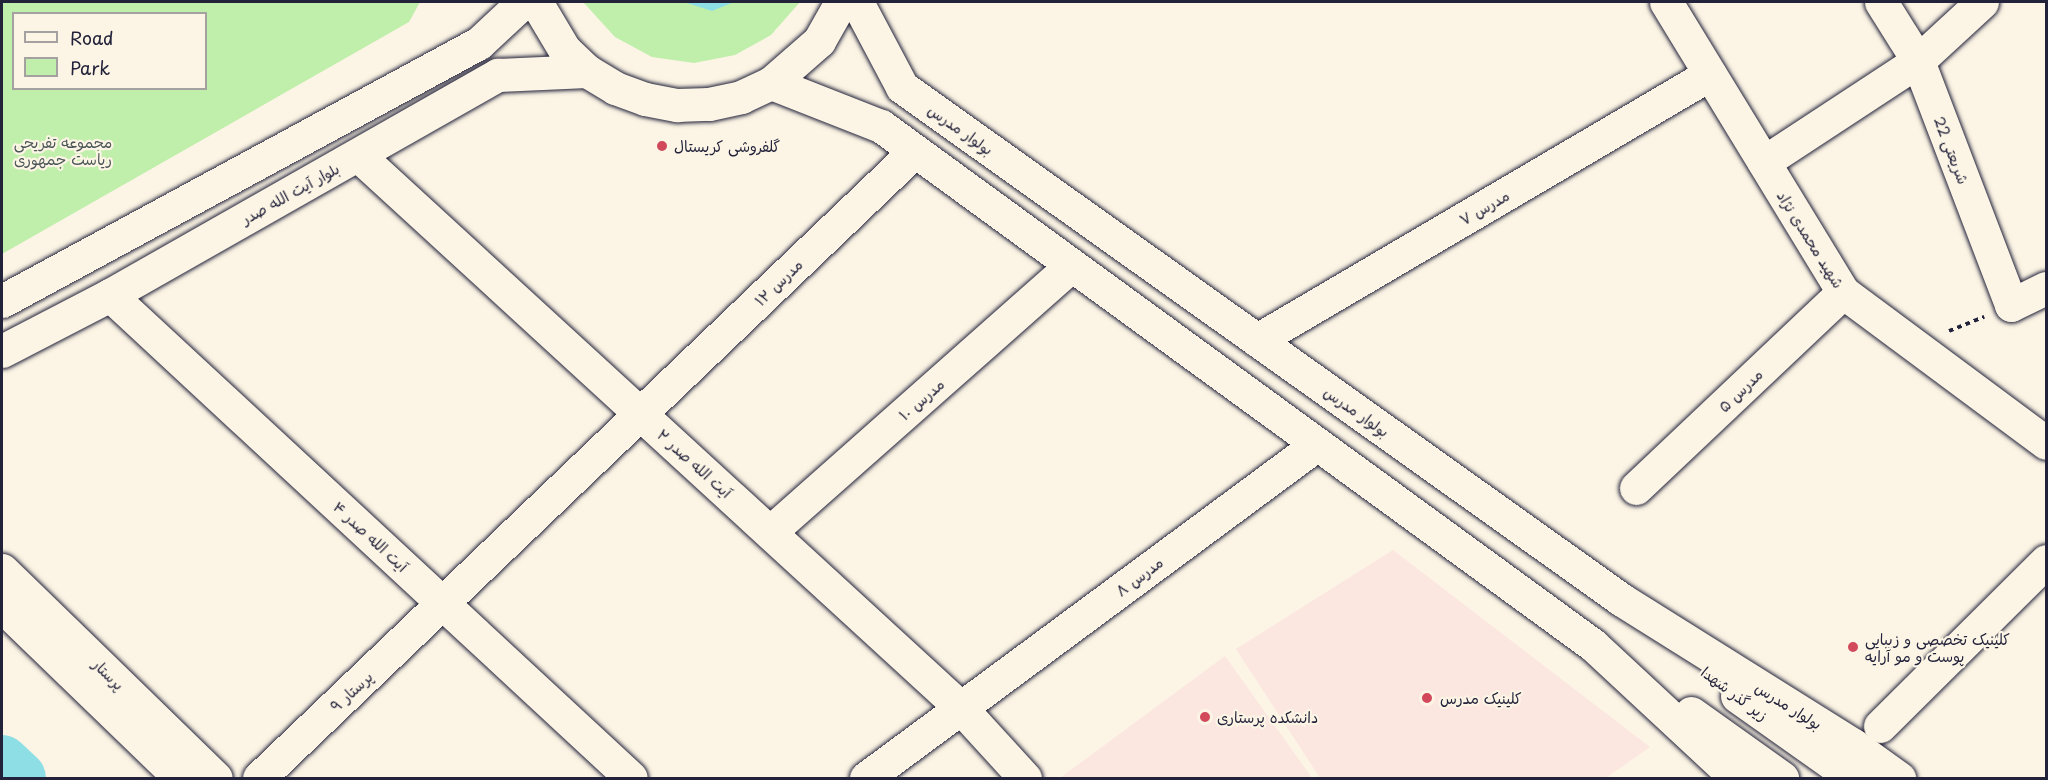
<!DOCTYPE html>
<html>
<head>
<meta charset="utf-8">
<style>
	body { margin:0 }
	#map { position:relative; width:2048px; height:780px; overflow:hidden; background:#fcf5e5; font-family:"Playpen Sans","Playpen Sans Arabic",sans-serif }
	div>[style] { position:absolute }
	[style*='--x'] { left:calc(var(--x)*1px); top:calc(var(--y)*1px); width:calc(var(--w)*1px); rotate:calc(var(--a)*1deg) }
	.built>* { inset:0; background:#fce6e0 }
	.green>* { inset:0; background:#c0eeab }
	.water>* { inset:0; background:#8ddee5 }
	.river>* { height:54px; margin:-27px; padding:0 27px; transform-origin:27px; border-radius:27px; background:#8ddee5 }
	.path>* { height:4px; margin-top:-2px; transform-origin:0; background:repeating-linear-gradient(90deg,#22223b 0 4.5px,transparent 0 9px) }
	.roads { filter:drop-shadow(0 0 2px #22223b) drop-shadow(0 0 2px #22223b) }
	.minor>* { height:33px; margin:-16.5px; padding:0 16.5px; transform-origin:16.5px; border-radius:16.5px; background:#fcf5e5 }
	.major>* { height:33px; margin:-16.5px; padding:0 16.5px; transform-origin:16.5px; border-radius:16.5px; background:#fcf5e5 }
	.dots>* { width:16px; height:16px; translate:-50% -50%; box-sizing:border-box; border:3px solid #fcf5e5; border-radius:50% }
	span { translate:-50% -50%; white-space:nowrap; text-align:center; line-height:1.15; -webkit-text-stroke:4.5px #fcf5e5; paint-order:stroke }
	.street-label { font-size:15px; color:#22223b }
	.park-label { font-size:15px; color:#4a5557 }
	.poi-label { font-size:15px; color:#22223b }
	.left { translate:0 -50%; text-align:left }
	.frame { position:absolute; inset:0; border:3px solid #22223b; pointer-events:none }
	.legend { position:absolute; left:12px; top:12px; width:195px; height:78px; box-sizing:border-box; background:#fcf5e5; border:2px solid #a5a1a1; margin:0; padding:8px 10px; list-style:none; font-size:18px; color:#22223b }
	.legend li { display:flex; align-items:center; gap:12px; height:30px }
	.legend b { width:30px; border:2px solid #a5a1a1 }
</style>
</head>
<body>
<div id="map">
	<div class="built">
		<div style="clip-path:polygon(1393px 550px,1650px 747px,1606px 778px,1320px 778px,1236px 649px)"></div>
		<div style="clip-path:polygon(1225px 656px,1312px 778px,1059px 778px,1060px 778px)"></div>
	</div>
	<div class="green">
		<div style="clip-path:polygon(evenodd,2px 2px,420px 2px,409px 22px,2px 254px,2px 2px,14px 14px,206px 14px,206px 88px,14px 88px,14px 14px)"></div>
		<div style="clip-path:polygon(583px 2px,800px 2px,771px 35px,735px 55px,694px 63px,652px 57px,615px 37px)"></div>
	</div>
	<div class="water">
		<div style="clip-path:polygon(684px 2px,734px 2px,712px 11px)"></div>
	</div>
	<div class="river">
		<div style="--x:2;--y:762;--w:23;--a:43"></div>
	</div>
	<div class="path">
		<div style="--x:1949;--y:331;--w:38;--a:-22"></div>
	</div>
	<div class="roads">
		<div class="minor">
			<div style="--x:1666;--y:2;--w:340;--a:58.6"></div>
			<div style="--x:1843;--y:292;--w:253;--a:36.6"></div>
			<div style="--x:1881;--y:2;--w:70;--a:57.9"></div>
			<div style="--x:1918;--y:61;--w:261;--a:69.1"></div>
			<div style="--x:2011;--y:305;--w:39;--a:-26"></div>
			<div style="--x:358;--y:155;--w:818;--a:42.52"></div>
			<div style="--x:961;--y:708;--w:95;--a:47.6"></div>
			<div style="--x:1764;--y:162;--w:184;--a:-33.3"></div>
			<div style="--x:1918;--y:61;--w:87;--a:-42.7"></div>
			<div style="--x:110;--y:295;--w:710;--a:42.83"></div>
			<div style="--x:1257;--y:340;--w:525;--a:-30.42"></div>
			<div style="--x:1636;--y:488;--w:285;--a:-43.4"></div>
			<div style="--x:770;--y:532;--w:402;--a:-41.5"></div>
			<div style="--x:2;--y:570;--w:298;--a:44.2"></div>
			<div style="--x:2;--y:606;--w:248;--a:44"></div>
			<div style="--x:1880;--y:726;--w:234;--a:-44.8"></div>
			<div style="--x:259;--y:778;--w:907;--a:-43.71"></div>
			<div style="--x:866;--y:778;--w:560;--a:-36.5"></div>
		</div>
		<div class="major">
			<div style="--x:536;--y:2;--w:55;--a:59.2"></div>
			<div style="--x:564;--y:49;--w:32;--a:44"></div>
			<div style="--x:587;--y:71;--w:33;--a:31"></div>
			<div style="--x:615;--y:88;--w:32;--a:20"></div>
			<div style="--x:645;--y:99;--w:33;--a:11"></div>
			<div style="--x:677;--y:105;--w:32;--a:-2"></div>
			<div style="--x:709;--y:104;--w:33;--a:-12"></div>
			<div style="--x:741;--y:97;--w:33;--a:-25"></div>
			<div style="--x:771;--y:83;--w:64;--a:-41.2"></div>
			<div style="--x:819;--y:41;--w:45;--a:-60.6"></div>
			<div style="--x:857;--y:2;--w:96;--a:62.1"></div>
			<div style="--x:902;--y:87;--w:884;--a:35.47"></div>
			<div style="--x:1622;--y:600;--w:273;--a:32.1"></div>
			<div style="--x:1853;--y:745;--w:57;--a:35.7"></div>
			<div style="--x:771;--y:83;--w:118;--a:21.4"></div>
			<div style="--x:881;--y:126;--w:881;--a:36.09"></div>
			<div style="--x:1593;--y:645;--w:195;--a:42.9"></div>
			<div style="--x:2;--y:301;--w:542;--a:-28.41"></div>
			<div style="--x:479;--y:43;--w:60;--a:-43"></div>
			<div style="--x:2;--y:351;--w:122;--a:-27.4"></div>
			<div style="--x:110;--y:295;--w:446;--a:-29.6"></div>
			<div style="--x:498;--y:75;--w:89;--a:-2.6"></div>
			<div style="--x:1737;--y:696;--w:142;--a:35.3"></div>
			<div style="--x:1691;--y:713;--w:112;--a:35.5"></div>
		</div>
	</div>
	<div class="dots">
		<div style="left:662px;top:146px;background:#d1495b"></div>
		<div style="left:1853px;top:647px;background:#d1495b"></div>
		<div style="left:1427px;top:698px;background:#d1495b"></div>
		<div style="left:1205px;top:717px;background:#d1495b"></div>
	</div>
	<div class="street-label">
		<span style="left:961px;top:129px;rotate:35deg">بولوار مدرس</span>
		<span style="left:1952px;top:150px;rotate:69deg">شریعتی 22</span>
		<span style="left:290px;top:193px;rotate:-29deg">بلوار آیت الله صدر</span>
		<span style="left:1484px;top:207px;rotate:-30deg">مدرس ۷</span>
		<span style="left:1811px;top:239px;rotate:58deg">شهید محمدی نژاد</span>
		<span style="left:778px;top:282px;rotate:-44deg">مدرس ۱۲</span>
		<span style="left:1740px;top:390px;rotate:-44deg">مدرس ۵</span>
		<span style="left:921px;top:399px;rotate:-41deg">مدرس ۱۰</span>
		<span style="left:1357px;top:411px;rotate:35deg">بولوار مدرس</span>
		<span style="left:695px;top:463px;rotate:42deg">آیت الله صدر ۲</span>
		<span style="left:371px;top:536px;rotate:43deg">آیت الله صدر ۴</span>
		<span style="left:1139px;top:576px;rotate:-37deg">مدرس ۸</span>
		<span style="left:109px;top:674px;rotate:44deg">پرستار</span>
		<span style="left:351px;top:691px;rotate:-43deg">پرستار ۹</span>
		<span style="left:1735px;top:693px;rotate:37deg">زیر گذر شهدا</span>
		<span style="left:1789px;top:705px;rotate:32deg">بولوار مدرس</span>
	</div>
	<div class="park-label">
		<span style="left:63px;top:150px">مجموعه تفریحی<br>ریاست جمهوری</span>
	</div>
	<div class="poi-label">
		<span class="left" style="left:674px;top:146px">گلفروشی کریستال</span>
		<span class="left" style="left:1865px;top:647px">کلینیک تخصصی و زیبایی<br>پوست و مو آرایه</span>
		<span class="left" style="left:1440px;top:698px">کلینیک مدرس</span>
		<span class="left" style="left:1217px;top:717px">دانشکده پرستاری</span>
	</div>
	<div class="frame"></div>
	<ul class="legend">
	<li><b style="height:8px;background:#fcf5e5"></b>Road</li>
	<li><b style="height:16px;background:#c0eeab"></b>Park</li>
	</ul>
</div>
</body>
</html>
